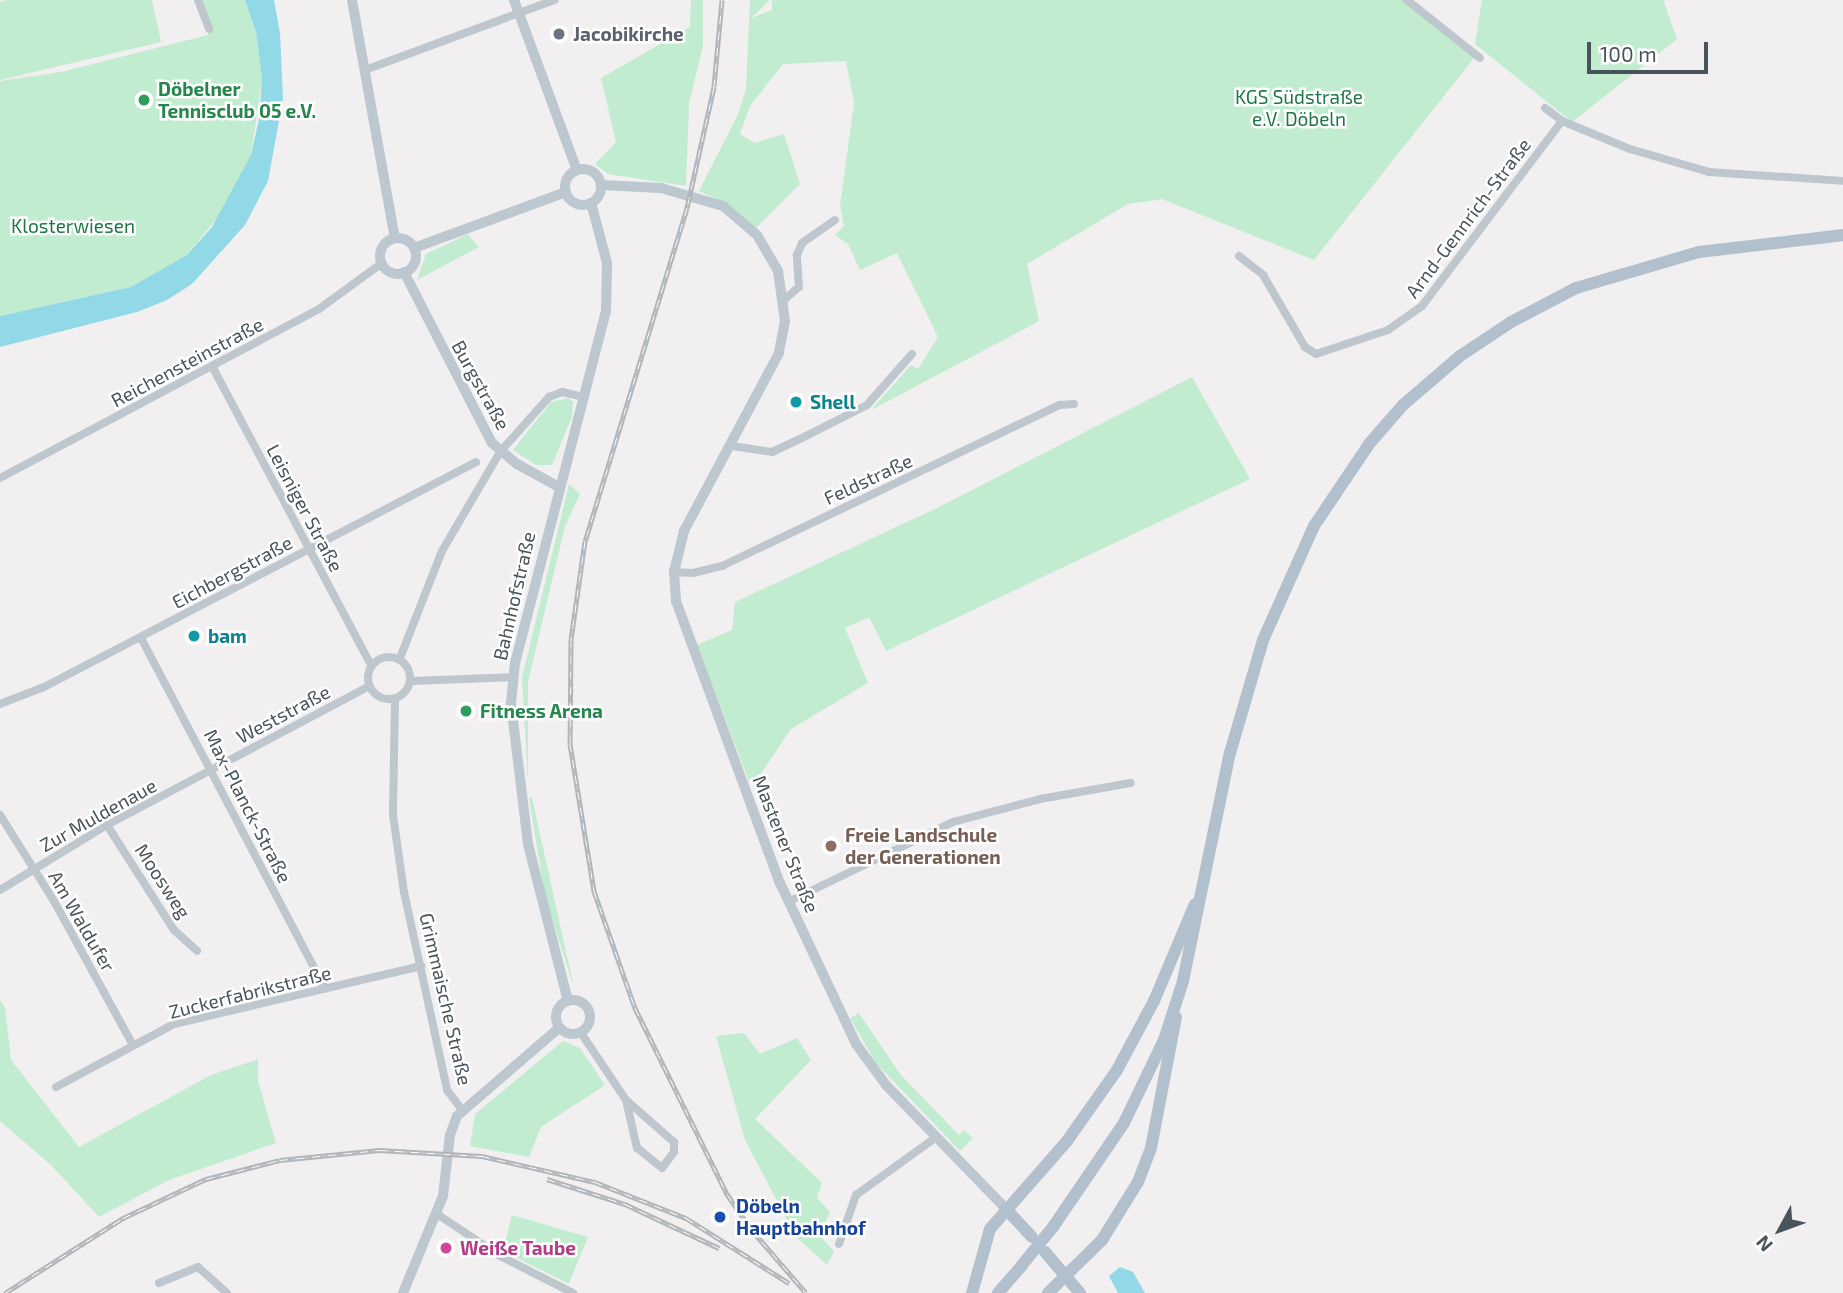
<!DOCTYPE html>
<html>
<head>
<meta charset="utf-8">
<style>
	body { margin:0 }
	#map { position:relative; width:1843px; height:1293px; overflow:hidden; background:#f1efef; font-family:"Exo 2",sans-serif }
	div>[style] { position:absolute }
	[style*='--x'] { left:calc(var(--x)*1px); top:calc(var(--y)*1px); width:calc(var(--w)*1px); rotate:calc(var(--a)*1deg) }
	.green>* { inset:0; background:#c1eccf }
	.water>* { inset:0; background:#91d9e6 }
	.street>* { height:8px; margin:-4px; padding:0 4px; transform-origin:4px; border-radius:4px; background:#bec7cd }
	.street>.ring { margin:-4px; padding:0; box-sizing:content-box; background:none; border:8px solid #bec7cd; border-radius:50% }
	.secondary>* { height:10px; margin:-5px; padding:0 5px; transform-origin:5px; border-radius:5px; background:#bcc7cf }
	.secondary>.ring { margin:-5px; padding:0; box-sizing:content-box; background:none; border:10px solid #bcc7cf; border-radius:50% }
	.primary>* { height:12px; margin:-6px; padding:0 6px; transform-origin:6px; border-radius:6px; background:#b1c0cc }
	.rail>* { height:5px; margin-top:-2.5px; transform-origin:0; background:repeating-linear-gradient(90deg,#fff 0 8px,#b2b5b9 0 16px); box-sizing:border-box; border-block:2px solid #b2b5b9 }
	.primary-bridge>* { height:12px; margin:-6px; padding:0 6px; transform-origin:6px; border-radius:6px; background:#b1c0cc }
	.dots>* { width:19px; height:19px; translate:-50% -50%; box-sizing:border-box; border:4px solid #fff; border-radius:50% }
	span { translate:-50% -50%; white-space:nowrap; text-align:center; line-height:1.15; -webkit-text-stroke:5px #fff; paint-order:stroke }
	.worship-label { font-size:19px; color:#5b616d; font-weight:700 }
	.left { translate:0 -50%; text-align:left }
	.leisure-label { font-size:19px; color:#27864d; font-weight:700 }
	.park-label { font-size:19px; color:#1e7846 }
	.street-label { font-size:19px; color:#48535b }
	.culture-label { font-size:19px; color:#0d838f; font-weight:700 }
	.education-label { font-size:19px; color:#785e54; font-weight:700 }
	.transit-label { font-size:19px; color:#164399; font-weight:700 }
	.hotel-label { font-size:19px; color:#b23c85; font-weight:700 }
	.north { position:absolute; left:1745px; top:1195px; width:70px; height:70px; -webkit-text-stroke:5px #fff; paint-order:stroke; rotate:229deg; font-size:19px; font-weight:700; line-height:28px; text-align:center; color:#48535b }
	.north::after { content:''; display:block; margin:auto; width:24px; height:32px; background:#48535b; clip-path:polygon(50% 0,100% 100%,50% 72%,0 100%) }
	.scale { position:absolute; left:1587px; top:42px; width:121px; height:32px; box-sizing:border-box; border:4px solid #48535b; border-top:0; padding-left:9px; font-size:21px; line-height:24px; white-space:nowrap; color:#48535b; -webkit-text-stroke:5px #fff; paint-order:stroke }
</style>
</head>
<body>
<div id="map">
	<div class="green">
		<div style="clip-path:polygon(7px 0,152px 0,161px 42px,0 80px,0 2px)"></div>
		<div style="clip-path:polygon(202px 0,245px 0,256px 32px,262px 79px,251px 155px,228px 205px,187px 255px,160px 274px,131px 287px,0 316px,0 81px,61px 72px,208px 35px)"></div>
		<div style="clip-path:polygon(691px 0,703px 0,703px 45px,689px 104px,686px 186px,608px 174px,595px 164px,616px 142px,601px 78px,690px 27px)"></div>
		<div style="clip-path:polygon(750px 0,770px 0,751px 18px,772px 10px,772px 0,1402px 0,1474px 58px,1314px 260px,1162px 199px,1128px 204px,1027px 264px,1039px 321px,871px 410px,911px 365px,918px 369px,938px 337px,897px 253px,860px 270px,848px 244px,835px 235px,844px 226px,840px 206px,854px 103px,846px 61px,783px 64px,750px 106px,740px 134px,755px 143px,784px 134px,800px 184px,756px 228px,726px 203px,699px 191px,739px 112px,746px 89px)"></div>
		<div style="clip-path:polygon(1482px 0,1663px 0,1677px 39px,1572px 122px,1475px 44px)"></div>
		<div style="clip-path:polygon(468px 234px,479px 247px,417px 280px,426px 254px)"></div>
		<div style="clip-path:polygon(1192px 377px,1250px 479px,886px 651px,869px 617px,845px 628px,868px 683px,791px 729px,762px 772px,749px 781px,697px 645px,732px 630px,735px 602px,937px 508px)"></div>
		<div style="clip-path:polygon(568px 398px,573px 402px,572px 417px,552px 465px,536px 465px,513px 450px,551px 402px)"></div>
		<div style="clip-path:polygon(569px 484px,580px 494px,565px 526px,528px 682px,528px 783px,522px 678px)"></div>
		<div style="clip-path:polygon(529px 798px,532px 798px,574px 988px,545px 896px)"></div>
		<div style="clip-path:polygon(0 1000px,5px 1007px,11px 1060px,79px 1147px,211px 1075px,258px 1059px,258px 1081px,276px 1143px,169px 1180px,99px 1217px,52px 1166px,0 1121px)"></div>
		<div style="clip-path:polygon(859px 1013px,900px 1074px,959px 1135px,964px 1130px,973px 1138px,960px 1151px,876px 1063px,850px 1018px)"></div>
		<div style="clip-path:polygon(744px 1033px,760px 1054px,797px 1038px,811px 1060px,755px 1119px,822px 1183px,817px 1198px,830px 1212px,819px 1235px,834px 1251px,827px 1265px,796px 1237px,745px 1140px,716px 1036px)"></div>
		<div style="clip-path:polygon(563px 1041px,580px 1048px,605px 1085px,541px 1127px,529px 1157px,470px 1146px,475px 1114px)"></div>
		<div style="clip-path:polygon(512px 1215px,588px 1237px,569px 1284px,503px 1251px)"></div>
	</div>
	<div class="water">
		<div style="clip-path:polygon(245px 0,274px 0,280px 33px,283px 99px,268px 181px,245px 225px,192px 284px,167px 300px,137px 312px,0 347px,0 316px,131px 287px,187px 255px,212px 227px,251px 155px,259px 119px,262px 79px,256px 32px)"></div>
		<div style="clip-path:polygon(1120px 1267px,1133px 1272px,1145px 1293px,1118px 1293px,1109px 1276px)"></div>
	</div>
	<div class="street">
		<div style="--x:198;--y:0;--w:31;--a:69"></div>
		<div style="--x:1407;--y:0;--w:93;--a:38.5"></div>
		<div style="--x:365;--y:70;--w:202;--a:-20.3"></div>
		<div style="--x:1545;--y:108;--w:21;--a:37"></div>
		<div style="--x:1562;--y:121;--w:74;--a:22.4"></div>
		<div style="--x:1630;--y:149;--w:82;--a:16.2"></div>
		<div style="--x:1709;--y:172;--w:134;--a:3.8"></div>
		<div style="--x:1239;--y:256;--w:31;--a:38"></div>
		<div style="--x:1263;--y:275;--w:83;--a:59.7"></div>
		<div style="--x:1305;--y:347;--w:13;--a:32"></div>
		<div style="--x:1316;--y:354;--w:76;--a:-18.4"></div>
		<div style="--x:1388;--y:330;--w:42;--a:-35.2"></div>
		<div style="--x:1422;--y:306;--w:232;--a:-52.9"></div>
		<div style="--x:785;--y:299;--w:18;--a:-41"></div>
		<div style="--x:799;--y:287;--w:32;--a:-94"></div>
		<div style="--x:797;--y:255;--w:13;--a:-67"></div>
		<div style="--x:802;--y:243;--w:40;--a:-34.9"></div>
		<div style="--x:212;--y:366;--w:339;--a:62"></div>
		<div style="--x:732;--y:446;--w:40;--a:8.5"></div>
		<div style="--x:772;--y:452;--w:38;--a:-25"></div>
		<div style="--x:806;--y:436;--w:68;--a:-26.9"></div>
		<div style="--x:867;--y:405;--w:68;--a:-48.6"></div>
		<div style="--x:0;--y:478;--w:361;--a:-27.9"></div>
		<div style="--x:319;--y:309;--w:78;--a:-36.1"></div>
		<div style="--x:674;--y:572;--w:19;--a:3"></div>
		<div style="--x:693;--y:573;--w:32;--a:-14"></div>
		<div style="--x:724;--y:565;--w:372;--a:-25.5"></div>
		<div style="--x:1060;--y:405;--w:14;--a:-4"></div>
		<div style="--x:141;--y:638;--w:396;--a:62.3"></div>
		<div class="ring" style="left:368px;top:657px;width:34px;height:34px"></div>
		<div style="--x:400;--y:658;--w:115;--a:-68.6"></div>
		<div style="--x:442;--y:551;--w:115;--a:-59.6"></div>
		<div style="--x:500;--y:452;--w:74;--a:-48.3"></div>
		<div style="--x:549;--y:397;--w:14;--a:-21"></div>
		<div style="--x:562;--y:392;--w:23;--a:13"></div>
		<div style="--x:411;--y:681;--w:102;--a:-2.2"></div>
		<div style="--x:395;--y:699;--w:116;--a:91"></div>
		<div style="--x:393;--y:815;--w:78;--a:81.9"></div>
		<div style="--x:404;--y:892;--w:203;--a:77.7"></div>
		<div style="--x:447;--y:1090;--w:25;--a:53"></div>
		<div style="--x:0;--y:704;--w:47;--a:-21.1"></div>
		<div style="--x:44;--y:687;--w:487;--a:-27.5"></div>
		<div style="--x:0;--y:815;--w:102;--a:57.9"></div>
		<div style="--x:54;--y:901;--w:164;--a:61.3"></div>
		<div style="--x:107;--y:825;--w:125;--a:57.5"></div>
		<div style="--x:174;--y:930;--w:31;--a:42"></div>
		<div style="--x:0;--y:890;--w:125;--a:-31.3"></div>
		<div style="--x:107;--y:825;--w:297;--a:-27.9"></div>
		<div style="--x:788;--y:902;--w:183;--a:-25.9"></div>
		<div style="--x:953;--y:822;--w:90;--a:-14.8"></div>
		<div style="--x:1040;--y:799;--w:92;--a:-10"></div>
		<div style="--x:581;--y:1033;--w:81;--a:56.1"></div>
		<div style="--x:626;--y:1100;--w:64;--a:41.2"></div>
		<div style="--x:674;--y:1142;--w:10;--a:90"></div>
		<div style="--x:674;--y:1152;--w:20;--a:127"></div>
		<div style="--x:662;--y:1168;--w:32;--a:-141"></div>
		<div style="--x:637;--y:1148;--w:49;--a:-102.9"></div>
		<div style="--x:56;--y:1087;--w:134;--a:-28.1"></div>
		<div style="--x:174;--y:1024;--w:254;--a:-13.2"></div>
		<div style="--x:437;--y:1214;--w:76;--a:33.7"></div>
		<div style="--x:500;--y:1256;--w:82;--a:26.9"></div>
		<div style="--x:839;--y:1244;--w:52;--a:-70.9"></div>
		<div style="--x:856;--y:1195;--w:97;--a:-35.8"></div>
		<div style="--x:159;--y:1283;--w:42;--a:-22.3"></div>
		<div style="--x:198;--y:1267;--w:39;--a:42"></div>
	</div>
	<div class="secondary">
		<div style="--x:352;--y:0;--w:242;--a:79.8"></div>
		<div style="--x:514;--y:0;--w:181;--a:69.7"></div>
		<div class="ring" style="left:565px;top:169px;width:26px;height:26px"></div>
		<div style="--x:601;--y:185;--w:60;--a:2.9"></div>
		<div style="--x:661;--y:188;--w:65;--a:16.2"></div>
		<div style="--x:723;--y:206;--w:45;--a:40.5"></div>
		<div style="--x:757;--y:235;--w:42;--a:59.7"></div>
		<div style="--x:778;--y:271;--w:50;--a:82"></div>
		<div style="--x:785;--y:321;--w:33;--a:101"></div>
		<div style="--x:779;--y:353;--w:202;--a:118.1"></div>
		<div style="--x:684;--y:531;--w:42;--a:103.7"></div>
		<div style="--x:674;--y:572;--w:29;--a:86"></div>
		<div style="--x:676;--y:601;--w:301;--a:69.8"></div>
		<div style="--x:780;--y:883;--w:178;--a:64.7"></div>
		<div style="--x:856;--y:1044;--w:51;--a:53.8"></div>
		<div style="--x:886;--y:1085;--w:173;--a:45.9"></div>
		<div class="ring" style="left:380px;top:238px;width:26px;height:26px"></div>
		<div style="--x:414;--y:248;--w:162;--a:-20.2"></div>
		<div style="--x:404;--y:272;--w:192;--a:62.8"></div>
		<div style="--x:492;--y:443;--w:33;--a:40"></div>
		<div style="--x:517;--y:464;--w:48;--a:28.7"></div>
		<div class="ring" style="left:556px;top:1000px;width:24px;height:24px"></div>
		<div style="--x:568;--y:1001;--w:162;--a:-104.3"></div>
		<div style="--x:528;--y:844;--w:142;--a:-96.9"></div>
		<div style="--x:511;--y:703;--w:40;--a:-84.3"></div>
		<div style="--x:515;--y:663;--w:363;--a:-75.5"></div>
		<div style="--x:606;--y:312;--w:49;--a:-88.8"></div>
		<div style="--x:607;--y:263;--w:62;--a:-104.9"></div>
		<div style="--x:403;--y:1293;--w:105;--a:-67.6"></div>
		<div style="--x:443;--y:1196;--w:61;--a:-83.5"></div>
		<div style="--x:450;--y:1135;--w:20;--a:-70"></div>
		<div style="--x:457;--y:1116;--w:135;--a:-40.8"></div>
	</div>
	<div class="primary">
		<div style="--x:1006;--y:1209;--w:38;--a:47"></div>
		<div style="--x:1053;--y:1227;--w:126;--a:-55.7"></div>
		<div style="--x:1124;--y:1123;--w:92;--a:-64.3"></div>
		<div style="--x:1164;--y:1040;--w:62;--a:-72.1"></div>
		<div style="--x:1183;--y:981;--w:233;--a:-78.4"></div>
		<div style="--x:1230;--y:753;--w:118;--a:-73.7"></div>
		<div style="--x:1263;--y:640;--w:125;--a:-65.9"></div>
		<div style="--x:1314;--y:526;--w:99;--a:-56.1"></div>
		<div style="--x:1369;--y:444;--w:52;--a:-48.9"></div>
		<div style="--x:1403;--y:405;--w:75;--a:-40.7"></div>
		<div style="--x:1460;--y:356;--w:61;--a:-33.7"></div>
		<div style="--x:1511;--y:322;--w:73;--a:-27.6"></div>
		<div style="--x:1576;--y:288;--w:128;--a:-16.3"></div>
		<div style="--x:1699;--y:252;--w:145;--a:-6.7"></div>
		<div style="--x:1045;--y:1252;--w:54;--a:49.5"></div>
		<div style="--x:972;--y:1293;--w:66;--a:-74.3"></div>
		<div style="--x:990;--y:1229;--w:117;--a:-48.8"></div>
		<div style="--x:1067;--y:1141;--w:87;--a:-54.8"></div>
		<div style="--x:1117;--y:1070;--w:78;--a:-61.8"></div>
		<div style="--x:1154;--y:1001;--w:105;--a:-67.1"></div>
		<div style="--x:998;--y:1293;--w:37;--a:-49"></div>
		<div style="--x:1048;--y:1293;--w:76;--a:-44.5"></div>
		<div style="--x:1102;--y:1240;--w:68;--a:-58.2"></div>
		<div style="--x:1138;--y:1182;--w:36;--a:-69"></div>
		<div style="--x:1151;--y:1148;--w:133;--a:-79.2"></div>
	</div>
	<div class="rail">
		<div style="--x:722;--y:0;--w:87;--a:95.3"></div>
		<div style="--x:714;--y:87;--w:124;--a:102.6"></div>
		<div style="--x:687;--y:208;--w:348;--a:107"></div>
		<div style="--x:585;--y:541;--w:99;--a:98.1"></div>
		<div style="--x:571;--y:639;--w:105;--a:90.5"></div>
		<div style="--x:570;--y:744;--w:149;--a:80.7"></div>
		<div style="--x:594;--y:891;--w:124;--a:70.7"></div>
		<div style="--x:635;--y:1008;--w:208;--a:63.7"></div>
		<div style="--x:727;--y:1194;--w:42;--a:55.6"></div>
		<div style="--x:751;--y:1229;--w:84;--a:49.3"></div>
		<div style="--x:547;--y:1179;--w:82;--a:17.8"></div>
		<div style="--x:625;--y:1204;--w:104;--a:25.1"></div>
		<div style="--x:5;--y:1293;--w:140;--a:-32.4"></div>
		<div style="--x:123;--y:1218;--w:92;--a:-25.2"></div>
		<div style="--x:206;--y:1179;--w:76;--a:-14.4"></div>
		<div style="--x:280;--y:1160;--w:100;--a:-5.8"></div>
		<div style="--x:379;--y:1150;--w:103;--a:3.3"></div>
		<div style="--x:482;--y:1156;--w:116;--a:13"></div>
		<div style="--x:595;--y:1182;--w:98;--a:21.6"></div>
		<div style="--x:686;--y:1218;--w:122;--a:32.3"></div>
	</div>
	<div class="primary-bridge">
		<div style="--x:1022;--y:1265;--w:49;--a:-50.8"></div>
	</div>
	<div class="dots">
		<div style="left:559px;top:34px;background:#6b7280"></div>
		<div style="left:144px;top:100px;background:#2e9e5b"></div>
		<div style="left:796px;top:402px;background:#0f9aa8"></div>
		<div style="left:194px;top:636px;background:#0f9aa8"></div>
		<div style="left:466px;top:711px;background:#2e9e5b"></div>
		<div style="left:831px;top:846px;background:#8d6e63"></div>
		<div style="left:720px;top:1217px;background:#1a4fb4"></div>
		<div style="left:446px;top:1248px;background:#d1479c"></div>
	</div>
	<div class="worship-label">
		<span class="left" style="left:573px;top:34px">Jacobikirche</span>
	</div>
	<div class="leisure-label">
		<span class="left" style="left:158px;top:100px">Döbelner<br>Tennisclub 05 e.V.</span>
		<span class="left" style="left:480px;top:711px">Fitness Arena</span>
	</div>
	<div class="park-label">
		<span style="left:1299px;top:108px">KGS Südstraße<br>e.V. Döbeln</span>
		<span style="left:73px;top:226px">Klosterwiesen</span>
	</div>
	<div class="street-label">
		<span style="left:1468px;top:218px;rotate:-53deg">Arnd-Gennrich-Straße</span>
		<span style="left:187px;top:362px;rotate:-28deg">Reichensteinstraße</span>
		<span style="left:481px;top:385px;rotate:61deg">Burgstraße</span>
		<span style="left:868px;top:479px;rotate:-25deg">Feldstraße</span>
		<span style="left:305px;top:508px;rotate:62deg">Leisniger Straße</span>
		<span style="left:232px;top:572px;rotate:-28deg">Eichbergstraße</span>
		<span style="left:514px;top:596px;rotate:-77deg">Bahnhofstraße</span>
		<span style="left:283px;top:714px;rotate:-28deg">Weststraße</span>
		<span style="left:248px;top:806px;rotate:63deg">Max-Planck-Straße</span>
		<span style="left:98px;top:815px;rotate:-29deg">Zur Muldenaue</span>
		<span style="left:786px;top:844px;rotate:68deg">Mastener Straße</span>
		<span style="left:163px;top:881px;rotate:57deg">Moosweg</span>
		<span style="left:82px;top:921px;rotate:60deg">Am Waldufer</span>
		<span style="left:250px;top:992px;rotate:-14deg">Zuckerfabrikstraße</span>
		<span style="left:446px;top:999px;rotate:77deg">Grimmaische Straße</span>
	</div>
	<div class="culture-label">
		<span class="left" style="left:810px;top:402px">Shell</span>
		<span class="left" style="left:208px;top:636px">bam</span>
	</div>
	<div class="education-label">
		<span class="left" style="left:845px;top:846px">Freie Landschule<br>der Generationen</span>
	</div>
	<div class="transit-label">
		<span class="left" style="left:736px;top:1217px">Döbeln<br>Hauptbahnhof</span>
	</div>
	<div class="hotel-label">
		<span class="left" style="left:460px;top:1248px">Weiße Taube</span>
	</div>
	<div class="north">N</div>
	<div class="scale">100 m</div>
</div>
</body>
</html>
